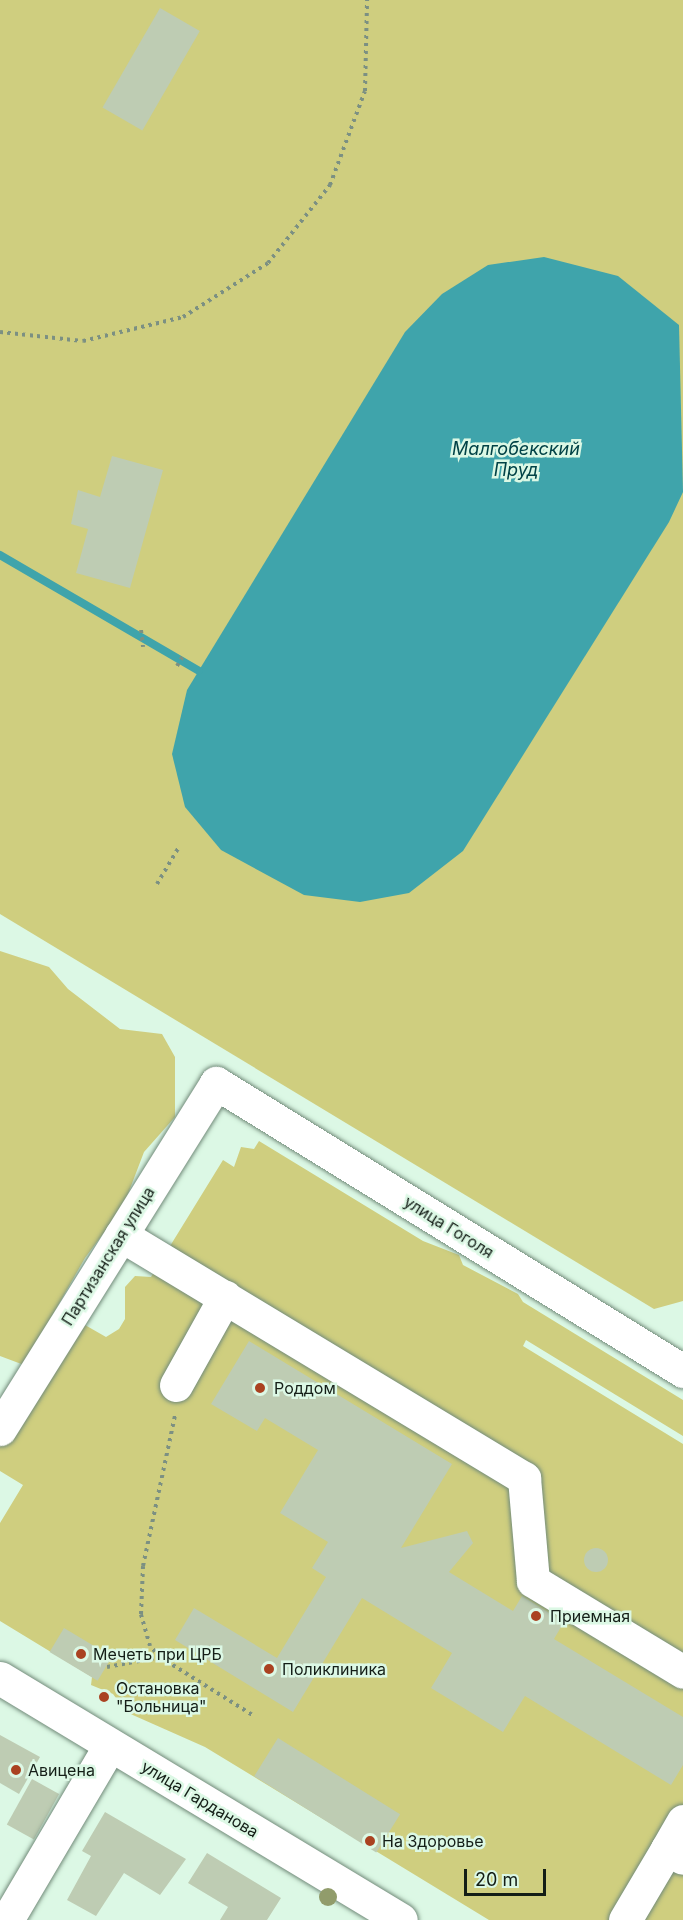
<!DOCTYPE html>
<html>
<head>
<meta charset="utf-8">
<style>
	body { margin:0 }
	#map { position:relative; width:683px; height:1920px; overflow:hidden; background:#dcf8e5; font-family:Inter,sans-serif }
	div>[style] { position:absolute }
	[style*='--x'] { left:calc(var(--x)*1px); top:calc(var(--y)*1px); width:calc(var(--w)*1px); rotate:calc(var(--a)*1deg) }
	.green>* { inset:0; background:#cfce7f }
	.water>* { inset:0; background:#3fa4ab }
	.stream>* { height:8px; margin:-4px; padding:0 4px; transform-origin:4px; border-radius:4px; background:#3fa4ab }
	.building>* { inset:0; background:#beccb3; transform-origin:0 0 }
	.round { border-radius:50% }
	.path>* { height:4px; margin-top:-2px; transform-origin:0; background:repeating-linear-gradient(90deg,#7c9082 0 3px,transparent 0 7.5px) }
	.roads { filter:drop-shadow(0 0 2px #728b7a) drop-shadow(0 0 2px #728b7a) }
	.minor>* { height:33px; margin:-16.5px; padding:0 16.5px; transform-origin:16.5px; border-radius:16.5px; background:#fff }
	.trees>* { width:18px; height:18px; margin:-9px; border-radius:50%; background:#919c6b }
	.dots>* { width:16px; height:16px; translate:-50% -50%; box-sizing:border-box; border:3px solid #dcf8e5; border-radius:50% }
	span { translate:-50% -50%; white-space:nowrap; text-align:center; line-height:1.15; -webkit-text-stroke:5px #dcf8e5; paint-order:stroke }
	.street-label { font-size:16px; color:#141e17 }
	.poi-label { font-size:16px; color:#141e17 }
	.left { translate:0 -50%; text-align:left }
	.water-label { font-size:18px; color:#014246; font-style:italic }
	.scale { position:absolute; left:464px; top:1869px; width:82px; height:27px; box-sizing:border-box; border:3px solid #141e17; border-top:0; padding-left:8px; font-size:18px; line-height:21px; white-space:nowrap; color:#141e17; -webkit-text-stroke:4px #dcf8e5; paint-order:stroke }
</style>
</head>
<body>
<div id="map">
	<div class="green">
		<div style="clip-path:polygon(0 0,683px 0,683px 1301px,654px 1309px,0 914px)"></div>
		<div style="clip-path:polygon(0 951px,49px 967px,68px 989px,120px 1029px,162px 1034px,175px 1057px,175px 1117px,144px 1152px,123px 1207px,85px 1258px,24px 1365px,0 1356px)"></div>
		<div style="clip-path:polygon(259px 1141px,423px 1241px,459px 1255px,463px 1265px,518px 1294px,523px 1302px,683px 1400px,683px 1436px,526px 1340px,523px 1346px,683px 1444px,683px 1920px,489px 1920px,205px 1747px,126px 1712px,113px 1694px,91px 1685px,92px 1677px,0 1621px,0 1523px,23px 1485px,0 1471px,0 1447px,78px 1321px,106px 1337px,119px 1329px,125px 1319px,125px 1287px,135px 1276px,151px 1277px,223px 1160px,234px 1167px,241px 1147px,254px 1149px)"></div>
	</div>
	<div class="water">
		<div style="clip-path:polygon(544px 257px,618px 276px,679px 325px,683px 492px,669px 522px,463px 851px,409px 893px,360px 902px,304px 895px,221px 850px,185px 807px,172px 754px,187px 690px,405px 332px,442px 294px,488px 265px)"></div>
	</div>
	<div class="stream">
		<div style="--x:0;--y:555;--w:230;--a:30.2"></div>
	</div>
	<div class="building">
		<div style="left:160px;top:8px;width:46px;height:115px;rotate:30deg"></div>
		<div style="clip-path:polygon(112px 456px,163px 470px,130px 588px,76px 573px,88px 529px,71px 524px,78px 490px,100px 497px)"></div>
		<div style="clip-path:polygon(249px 1341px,452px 1464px,401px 1548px,467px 1531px,473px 1543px,449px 1572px,513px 1611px,522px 1596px,564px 1622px,554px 1639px,683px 1717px,683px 1765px,671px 1785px,525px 1696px,503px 1732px,431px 1688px,452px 1653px,362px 1598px,293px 1712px,175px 1640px,194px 1608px,277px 1658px,326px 1577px,312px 1568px,328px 1542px,280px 1513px,318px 1450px,265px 1418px,257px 1431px,211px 1404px)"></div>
		<div class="round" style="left:584px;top:1548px;width:24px;height:24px"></div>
		<div style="left:64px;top:1628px;width:56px;height:28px;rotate:31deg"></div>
		<div style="clip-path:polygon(0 1735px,40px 1757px,19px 1794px,0 1783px)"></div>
		<div style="left:278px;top:1738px;width:144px;height:45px;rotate:32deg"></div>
		<div style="left:32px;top:1779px;width:31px;height:52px;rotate:29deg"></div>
		<div style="clip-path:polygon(105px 1812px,186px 1859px,160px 1895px,124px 1873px,96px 1916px,67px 1900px,91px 1856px,82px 1851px)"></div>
		<div style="clip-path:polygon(207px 1853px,281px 1898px,267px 1920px,220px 1920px,228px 1907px,188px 1883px)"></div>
	</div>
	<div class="path">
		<div style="--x:0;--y:332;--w:83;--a:6.2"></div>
		<div style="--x:83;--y:341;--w:103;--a:-13.5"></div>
		<div style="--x:183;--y:317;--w:101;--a:-32.4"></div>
		<div style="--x:268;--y:263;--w:100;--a:-51.5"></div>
		<div style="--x:330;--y:185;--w:100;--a:-69.6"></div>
		<div style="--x:365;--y:91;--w:91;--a:-88.7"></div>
		<div style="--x:141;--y:630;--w:17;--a:83"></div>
		<div style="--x:177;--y:666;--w:14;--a:-60"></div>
		<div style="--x:157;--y:884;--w:43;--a:-59.3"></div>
		<div style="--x:160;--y:1657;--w:15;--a:-132"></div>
		<div style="--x:150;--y:1646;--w:33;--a:-106"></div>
		<div style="--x:141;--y:1614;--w:48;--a:-87.6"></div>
		<div style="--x:143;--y:1566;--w:154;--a:-78"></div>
		<div style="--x:107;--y:1667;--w:54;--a:-10.7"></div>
		<div style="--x:160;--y:1657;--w:111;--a:32.1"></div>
	</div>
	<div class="roads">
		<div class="minor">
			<div style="--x:121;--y:1235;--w:471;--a:31.1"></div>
			<div style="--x:524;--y:1478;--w:103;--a:85"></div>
			<div style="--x:533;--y:1581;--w:175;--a:31.2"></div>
			<div style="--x:176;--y:1385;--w:101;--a:-60.9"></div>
			<div style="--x:0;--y:1429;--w:408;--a:-58"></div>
			<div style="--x:216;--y:1083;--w:549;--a:31.66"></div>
			<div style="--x:0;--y:1678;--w:468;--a:31.1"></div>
			<div style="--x:683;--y:1821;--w:32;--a:120"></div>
			<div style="--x:667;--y:1849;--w:18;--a:29"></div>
			<div style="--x:7;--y:1920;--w:203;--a:-59.5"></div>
			<div style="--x:625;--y:1920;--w:82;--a:-59.4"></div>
		</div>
	</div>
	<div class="trees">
		<div style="left:328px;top:1897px"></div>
	</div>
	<div class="dots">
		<div style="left:260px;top:1388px;background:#aa4221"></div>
		<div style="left:536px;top:1616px;background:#aa4221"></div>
		<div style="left:81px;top:1654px;background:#aa4221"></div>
		<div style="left:269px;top:1669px;background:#aa4221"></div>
		<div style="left:104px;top:1697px;background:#aa4221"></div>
		<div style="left:16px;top:1770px;background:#aa4221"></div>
		<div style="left:370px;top:1841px;background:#aa4221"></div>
	</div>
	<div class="street-label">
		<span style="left:449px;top:1227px;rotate:32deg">улица Гоголя</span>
		<span style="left:108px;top:1256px;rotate:-58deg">Партизанская улица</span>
		<span style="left:200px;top:1799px;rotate:31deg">улица Гарданова</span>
	</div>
	<div class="poi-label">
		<span class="left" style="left:274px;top:1388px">Роддом</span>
		<span class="left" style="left:550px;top:1616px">Приемная</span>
		<span class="left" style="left:93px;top:1654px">Мечеть при ЦРБ</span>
		<span class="left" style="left:282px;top:1669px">Поликлиника</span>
		<span class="left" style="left:116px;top:1697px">Остановка<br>"Больница"</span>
		<span class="left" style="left:28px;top:1770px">Авицена</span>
		<span class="left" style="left:382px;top:1841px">На Здоровье</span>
	</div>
	<div class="water-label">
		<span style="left:516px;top:460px">Малгобекский<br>Пруд</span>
	</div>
	<div class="scale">20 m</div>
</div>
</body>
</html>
